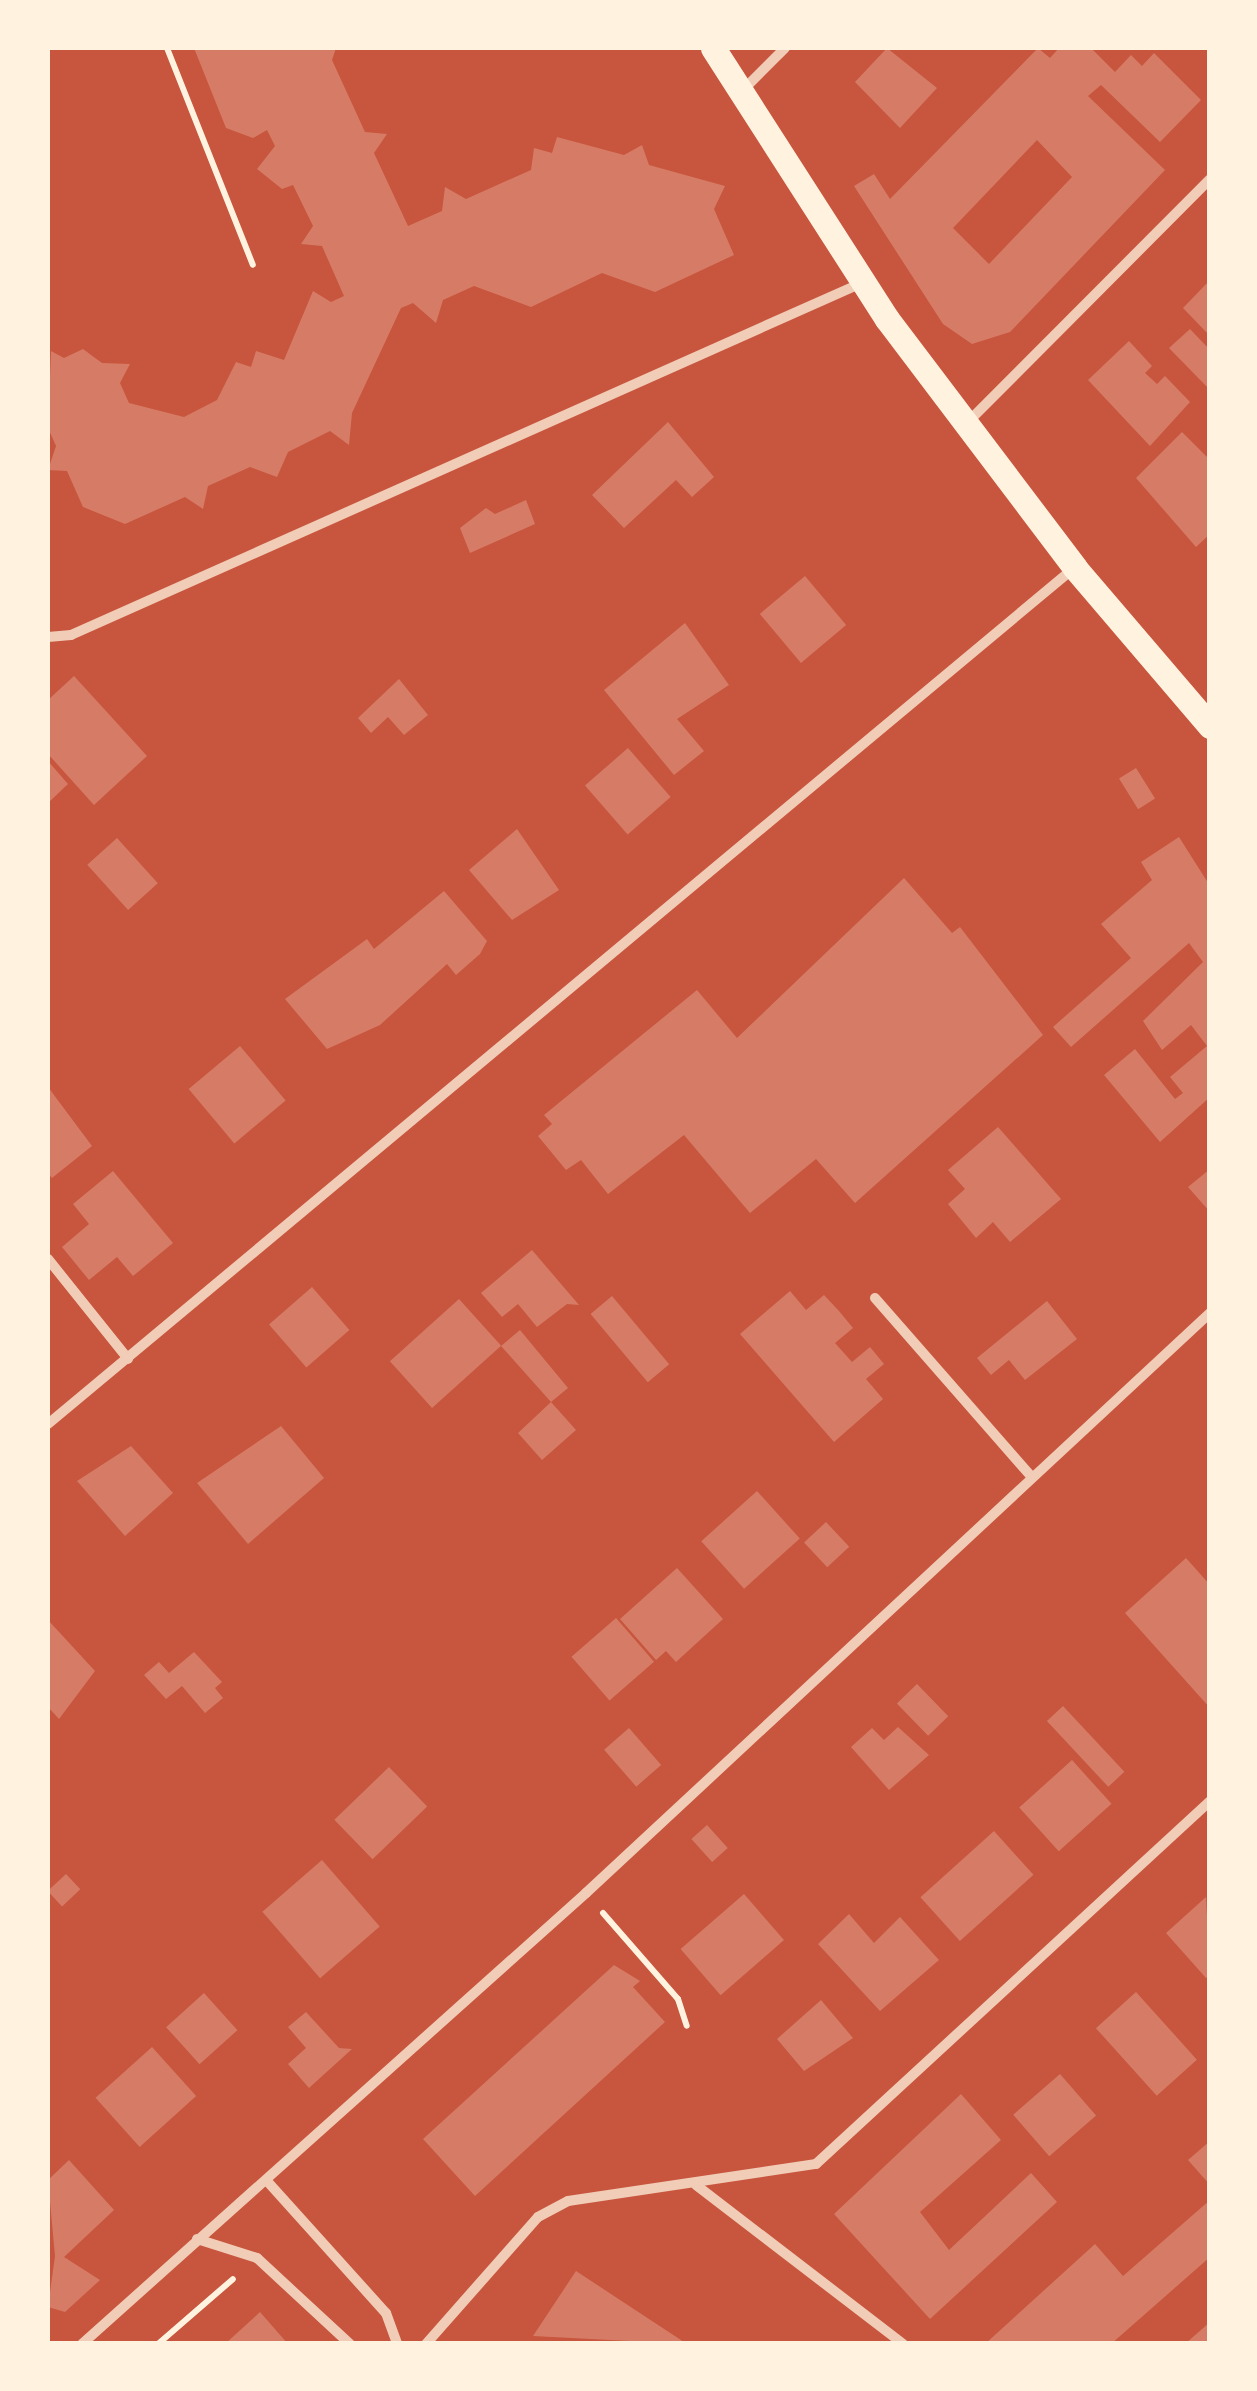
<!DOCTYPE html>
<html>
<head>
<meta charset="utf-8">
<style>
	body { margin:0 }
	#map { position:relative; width:1257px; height:2391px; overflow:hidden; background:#c8553d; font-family:"PT Sans Narrow",sans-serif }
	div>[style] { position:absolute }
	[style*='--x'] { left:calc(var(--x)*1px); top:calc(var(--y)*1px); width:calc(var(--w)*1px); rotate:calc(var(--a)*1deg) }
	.building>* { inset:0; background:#d67c66; transform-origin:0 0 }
	.path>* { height:6px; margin:-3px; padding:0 3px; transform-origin:3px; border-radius:3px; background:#fff3e0 }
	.minor>* { height:10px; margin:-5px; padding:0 5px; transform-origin:5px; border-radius:5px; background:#f1ccb7 }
	.primary>* { height:25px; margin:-12.5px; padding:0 12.5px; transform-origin:12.5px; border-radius:12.5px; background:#fff3e0 }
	span { translate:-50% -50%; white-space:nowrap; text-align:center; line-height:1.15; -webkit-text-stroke:9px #fff3e0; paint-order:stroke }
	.frame { position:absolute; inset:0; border:50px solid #fff3e0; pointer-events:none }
</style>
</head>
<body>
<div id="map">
	<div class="building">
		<div style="clip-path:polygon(194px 48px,336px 48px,332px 60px,365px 132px,387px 134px,374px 153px,408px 226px,442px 211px,445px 187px,466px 199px,531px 170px,534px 148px,552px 153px,557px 137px,624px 155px,642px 145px,649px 165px,725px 186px,714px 209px,734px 255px,655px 292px,602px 273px,531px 307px,474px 286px,443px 300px,436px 323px,413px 303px,401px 308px,352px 413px,349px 445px,330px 431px,288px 452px,277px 477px,250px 467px,208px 486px,203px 509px,185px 497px,125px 524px,83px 507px,67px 471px,48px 470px,56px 446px,48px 428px,51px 351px,64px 358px,83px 349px,102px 363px,130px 364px,120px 383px,129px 403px,184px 417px,217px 400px,236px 362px,251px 367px,256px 351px,284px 360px,313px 291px,331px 302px,344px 296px,322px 246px,301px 244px,313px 226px,293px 185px,282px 189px,257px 169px,275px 146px,267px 130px,253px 138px,226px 128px)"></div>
		<div style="clip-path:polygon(887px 48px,937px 88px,900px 128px,855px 82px)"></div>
		<div style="clip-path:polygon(evenodd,1038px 48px,1050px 58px,1059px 48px,1091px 48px,1115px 72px,1131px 55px,1142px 66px,1154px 53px,1201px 100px,1160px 142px,1101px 85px,1088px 96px,1165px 170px,1010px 332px,972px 344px,943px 324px,854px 186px,874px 174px,890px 199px,1038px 48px,1037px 140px,1072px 177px,989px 264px,953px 228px,1037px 140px)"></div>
		<div style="clip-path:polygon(1210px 280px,1210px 336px,1183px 308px)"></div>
		<div style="clip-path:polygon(1190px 329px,1210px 350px,1210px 390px,1169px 348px)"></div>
		<div style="clip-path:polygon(1129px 341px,1152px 366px,1145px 373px,1157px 384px,1165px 376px,1190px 402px,1150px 446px,1088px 380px)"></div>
		<div style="clip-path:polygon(668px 422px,714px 477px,692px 497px,676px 480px,624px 528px,592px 495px)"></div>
		<div style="clip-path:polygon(1182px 432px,1210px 460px,1210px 534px,1196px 547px,1136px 478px)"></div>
		<div style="clip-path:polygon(526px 500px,535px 524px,470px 553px,460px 528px,486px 508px,495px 514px)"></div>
		<div style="left:805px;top:576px;width:64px;height:59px;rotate:50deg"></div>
		<div style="clip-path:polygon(685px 623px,729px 685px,677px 719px,704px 751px,674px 775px,604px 690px)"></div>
		<div style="clip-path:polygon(74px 676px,147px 756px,94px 805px,48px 754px,48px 700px)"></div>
		<div style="clip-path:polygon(399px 679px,428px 715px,404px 735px,388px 717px,371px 733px,358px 718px)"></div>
		<div style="left:628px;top:748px;width:65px;height:57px;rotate:49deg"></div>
		<div style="clip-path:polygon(48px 761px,68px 784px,48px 803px)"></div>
		<div style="left:1136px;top:768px;width:36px;height:20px;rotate:58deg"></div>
		<div style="clip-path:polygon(517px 829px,559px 890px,512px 920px,469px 870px)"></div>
		<div style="clip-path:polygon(1179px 837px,1210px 886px,1210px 1097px,1160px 1142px,1104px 1075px,1135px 1049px,1175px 1099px,1183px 1093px,1170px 1077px,1207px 1046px,1191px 1025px,1162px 1050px,1143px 1021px,1203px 962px,1189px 943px,1071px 1047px,1053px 1027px,1131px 958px,1101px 924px,1152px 880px,1141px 862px)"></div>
		<div style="left:117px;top:838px;width:61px;height:40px;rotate:48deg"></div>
		<div style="clip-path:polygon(904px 878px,952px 933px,960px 927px,1043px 1035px,855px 1203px,816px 1159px,750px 1213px,684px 1135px,608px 1194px,581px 1160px,566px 1170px,538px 1136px,552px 1124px,544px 1115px,697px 990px,737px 1038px)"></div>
		<div style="clip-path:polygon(444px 891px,487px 941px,480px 954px,456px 975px,447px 964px,380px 1025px,327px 1049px,285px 999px,367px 939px,374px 949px)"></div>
		<div style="left:240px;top:1046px;width:71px;height:67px;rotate:50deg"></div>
		<div style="clip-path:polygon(48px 1087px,92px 1146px,52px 1178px,48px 1173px)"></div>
		<div style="clip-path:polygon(998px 1127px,1061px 1199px,1010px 1242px,993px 1222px,976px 1238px,948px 1204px,965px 1189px,948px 1170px)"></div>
		<div style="clip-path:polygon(1210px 1169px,1210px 1212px,1188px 1187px)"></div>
		<div style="clip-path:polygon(113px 1171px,173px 1243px,133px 1276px,117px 1257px,89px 1280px,62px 1247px,89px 1224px,73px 1204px)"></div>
		<div style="clip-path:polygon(532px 1250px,579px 1305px,567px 1304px,537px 1327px,518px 1304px,502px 1317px,481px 1293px)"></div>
		<div style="left:312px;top:1287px;width:57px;height:57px;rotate:49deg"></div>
		<div style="clip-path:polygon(790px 1291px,806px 1310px,824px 1295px,839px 1311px,853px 1328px,835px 1343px,852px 1362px,870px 1347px,884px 1364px,866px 1379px,883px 1399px,834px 1442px,740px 1334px)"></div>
		<div style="left:612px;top:1296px;width:89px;height:28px;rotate:50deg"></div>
		<div style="left:459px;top:1299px;width:63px;height:93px;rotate:48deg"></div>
		<div style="clip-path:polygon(1047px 1301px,1077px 1339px,1025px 1380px,1009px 1360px,991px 1375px,977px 1358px)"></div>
		<div style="clip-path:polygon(520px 1330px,568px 1388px,551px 1402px,576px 1430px,542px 1460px,518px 1433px,551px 1402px,501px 1346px)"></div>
		<div style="clip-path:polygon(281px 1426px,324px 1478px,248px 1544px,197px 1483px)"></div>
		<div style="clip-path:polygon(131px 1446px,173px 1493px,125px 1536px,77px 1481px)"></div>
		<div style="left:757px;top:1491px;width:64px;height:75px;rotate:48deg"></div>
		<div style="left:826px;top:1522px;width:34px;height:30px;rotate:47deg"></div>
		<div style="clip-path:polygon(1186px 1558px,1210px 1585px,1210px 1708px,1125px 1613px)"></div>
		<div style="clip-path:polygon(677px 1568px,723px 1619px,676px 1662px,666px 1651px,656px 1660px,620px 1619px)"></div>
		<div style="left:616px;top:1618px;width:58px;height:59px;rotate:49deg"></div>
		<div style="clip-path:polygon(48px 1620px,95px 1671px,59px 1719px,48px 1707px)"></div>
		<div style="clip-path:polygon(194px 1652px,222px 1682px,215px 1688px,223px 1698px,205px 1713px,182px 1686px,166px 1699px,144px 1675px,159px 1662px,169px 1673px)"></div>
		<div style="left:917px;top:1684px;width:45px;height:28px;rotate:46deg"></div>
		<div style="left:1063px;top:1706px;width:90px;height:22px;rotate:47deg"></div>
		<div style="clip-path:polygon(898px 1727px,929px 1755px,889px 1790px,851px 1747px,872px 1728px,884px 1740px)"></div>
		<div style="left:629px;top:1728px;width:49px;height:33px;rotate:49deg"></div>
		<div style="left:1072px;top:1760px;width:59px;height:71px;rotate:48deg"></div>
		<div style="left:389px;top:1767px;width:55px;height:76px;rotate:46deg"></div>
		<div style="left:707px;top:1825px;width:31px;height:21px;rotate:48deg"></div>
		<div style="left:994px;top:1831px;width:59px;height:99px;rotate:48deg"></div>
		<div style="left:322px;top:1860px;width:88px;height:79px;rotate:49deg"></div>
		<div style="left:66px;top:1874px;width:21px;height:25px;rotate:47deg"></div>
		<div style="left:744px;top:1894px;width:61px;height:84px;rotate:49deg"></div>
		<div style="clip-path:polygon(1206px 1897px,1210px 1975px,1206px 1978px,1166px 1933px)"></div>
		<div style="clip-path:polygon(849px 1914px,874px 1943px,900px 1917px,939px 1960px,880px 2011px,818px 1944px)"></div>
		<div style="clip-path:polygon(614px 1965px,640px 1981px,633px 1987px,665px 2022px,475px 2196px,423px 2139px)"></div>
		<div style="left:1136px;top:1992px;width:91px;height:54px;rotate:48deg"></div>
		<div style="left:204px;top:1993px;width:50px;height:51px;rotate:48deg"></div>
		<div style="clip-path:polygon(821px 2000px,853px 2038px,804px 2071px,777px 2039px)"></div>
		<div style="clip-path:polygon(306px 2012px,339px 2048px,352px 2049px,309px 2088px,288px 2064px,306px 2048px,288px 2027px)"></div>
		<div style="left:152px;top:2047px;width:66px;height:76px;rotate:48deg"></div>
		<div style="left:1060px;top:2074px;width:55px;height:62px;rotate:49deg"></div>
		<div style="clip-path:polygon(961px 2094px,1001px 2140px,920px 2212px,949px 2250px,1031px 2173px,1057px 2202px,930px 2319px,834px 2214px)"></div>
		<div style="clip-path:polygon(1210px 2141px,1210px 2185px,1188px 2160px)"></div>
		<div style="clip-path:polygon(69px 2160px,114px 2210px,64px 2257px,100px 2280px,65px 2312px,48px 2307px,55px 2256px,48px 2180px)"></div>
		<div style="clip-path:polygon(1210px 2200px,1210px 2257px,1111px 2344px,985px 2344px,1095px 2244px,1123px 2276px)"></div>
		<div style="clip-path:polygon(576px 2271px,687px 2344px,533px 2336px)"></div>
		<div style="clip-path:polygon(260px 2312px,288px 2344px,225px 2344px)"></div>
		<div style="clip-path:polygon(1210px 2322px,1210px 2344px,1185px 2344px)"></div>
	</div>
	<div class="path">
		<div style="--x:167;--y:48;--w:233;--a:68.4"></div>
		<div style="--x:603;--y:1913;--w:114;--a:48.9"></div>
		<div style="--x:678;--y:1999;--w:28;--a:72"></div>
		<div style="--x:158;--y:2344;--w:99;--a:-40.9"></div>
	</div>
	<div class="minor">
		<div style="--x:743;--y:90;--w:59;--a:-45"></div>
		<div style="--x:967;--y:423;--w:344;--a:-45.1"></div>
		<div style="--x:48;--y:637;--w:23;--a:-5"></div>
		<div style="--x:71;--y:635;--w:868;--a:-24"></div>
		<div style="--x:48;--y:1259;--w:128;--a:51.3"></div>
		<div style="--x:875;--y:1298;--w:237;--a:48.8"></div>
		<div style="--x:48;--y:1424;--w:1336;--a:-39.84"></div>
		<div style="--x:267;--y:2181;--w:178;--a:48"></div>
		<div style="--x:386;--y:2313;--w:33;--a:70"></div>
		<div style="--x:696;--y:2185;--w:261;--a:37.5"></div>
		<div style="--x:197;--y:2239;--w:63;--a:17.6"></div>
		<div style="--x:257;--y:2258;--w:127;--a:42.8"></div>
		<div style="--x:82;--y:2344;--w:676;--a:-41.82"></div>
		<div style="--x:586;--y:1893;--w:852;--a:-42.91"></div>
		<div style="--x:426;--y:2344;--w:169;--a:-48.6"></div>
		<div style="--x:538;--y:2217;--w:34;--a:-28"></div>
		<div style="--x:568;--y:2201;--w:251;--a:-8.5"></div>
		<div style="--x:816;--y:2164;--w:536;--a:-42.65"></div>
	</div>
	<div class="primary">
		<div style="--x:713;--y:48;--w:322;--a:57.3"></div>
		<div style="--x:887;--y:319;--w:312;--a:52.9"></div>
		<div style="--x:1075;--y:568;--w:208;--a:49.5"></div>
	</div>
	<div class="frame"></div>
</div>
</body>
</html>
